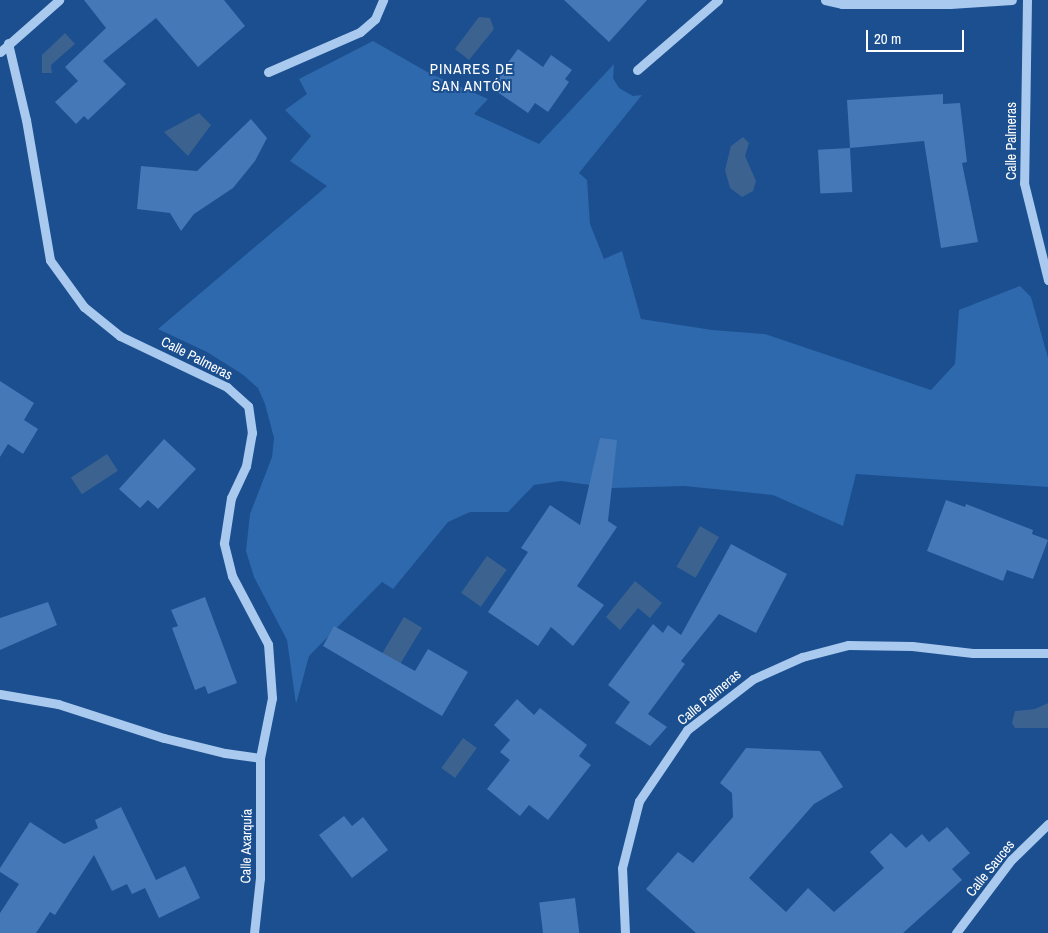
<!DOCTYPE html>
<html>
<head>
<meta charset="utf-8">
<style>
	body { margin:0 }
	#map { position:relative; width:1048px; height:933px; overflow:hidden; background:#1b4f8f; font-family:"Archivo Narrow",sans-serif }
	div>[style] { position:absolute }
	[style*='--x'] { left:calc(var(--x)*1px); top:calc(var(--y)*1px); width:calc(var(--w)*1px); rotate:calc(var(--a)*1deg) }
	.green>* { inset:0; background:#2e69ad }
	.water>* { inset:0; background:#3c6290; transform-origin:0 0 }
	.building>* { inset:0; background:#4478b7; transform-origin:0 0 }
	.minor>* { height:9px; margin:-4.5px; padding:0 4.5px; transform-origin:4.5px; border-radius:4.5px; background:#a9c9ee }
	span { translate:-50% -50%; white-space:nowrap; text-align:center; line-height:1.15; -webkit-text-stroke:4px #1b4f8f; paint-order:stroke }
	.street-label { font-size:14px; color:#fff }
	.neighbourhood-label { font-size:15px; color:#fff; letter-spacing:1px }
	.scale { position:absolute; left:866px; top:30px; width:98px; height:22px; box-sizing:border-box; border:2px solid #fff; border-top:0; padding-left:6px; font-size:15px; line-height:18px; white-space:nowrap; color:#fff; -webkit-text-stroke:4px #1b4f8f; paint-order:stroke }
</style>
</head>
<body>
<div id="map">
	<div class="green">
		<div style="clip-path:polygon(373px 41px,429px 73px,488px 99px,474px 114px,539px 144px,614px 64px,613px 78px,619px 88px,633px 96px,642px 95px,579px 173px,587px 180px,590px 224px,604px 259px,622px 251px,641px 319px,712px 330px,765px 334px,931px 390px,955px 364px,959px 310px,1020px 286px,1031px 297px,1048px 358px,1048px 487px,856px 474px,843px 526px,773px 495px,684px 486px,612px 488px,561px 481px,534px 485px,508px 512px,470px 512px,448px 522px,393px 589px,382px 582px,309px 656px,296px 704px,287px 640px,254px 577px,246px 551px,250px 514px,272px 457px,274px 438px,265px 404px,258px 388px,242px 374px,207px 352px,158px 329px,327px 186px,290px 161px,311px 136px,285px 110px,307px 94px,299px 79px)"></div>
	</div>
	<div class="water">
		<div style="clip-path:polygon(479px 17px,490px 18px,494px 29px,469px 60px,455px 49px)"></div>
		<div style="clip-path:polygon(65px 33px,75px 44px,51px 65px,52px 73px,42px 73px,42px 55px)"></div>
		<div style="clip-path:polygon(199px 113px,211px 125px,188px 156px,164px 132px)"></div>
		<div style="clip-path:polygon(743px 137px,749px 143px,745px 156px,756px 181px,753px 191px,742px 197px,730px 188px,725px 170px,731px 146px)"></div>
		<div style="left:107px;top:454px;width:20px;height:43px;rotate:57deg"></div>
		<div style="left:700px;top:526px;width:22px;height:47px;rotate:30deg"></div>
		<div style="left:487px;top:556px;width:24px;height:45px;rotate:35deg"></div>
		<div style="clip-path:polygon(635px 581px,662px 603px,650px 618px,638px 608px,620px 630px,606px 617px)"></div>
		<div style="left:404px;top:617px;width:21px;height:42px;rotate:31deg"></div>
		<div style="clip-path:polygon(1048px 703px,1048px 728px,1015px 728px,1012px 723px,1015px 711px,1035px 709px)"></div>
		<div style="left:463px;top:738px;width:17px;height:37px;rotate:36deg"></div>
	</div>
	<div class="building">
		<div style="clip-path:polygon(84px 0,224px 0,245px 26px,198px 67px,156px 18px,103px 61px,126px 84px,88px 120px,84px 116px,76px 124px,55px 102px,78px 81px,65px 67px,106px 28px)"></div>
		<div style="clip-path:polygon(564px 0,647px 0,609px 42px)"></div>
		<div style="clip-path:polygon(518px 49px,543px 67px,551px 55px,572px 70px,565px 79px,569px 82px,548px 112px,535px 103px,528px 113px,490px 87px)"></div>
		<div style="clip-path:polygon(943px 94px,943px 104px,960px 103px,967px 162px,962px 163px,978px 242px,941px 248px,924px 141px,850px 148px,847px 100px)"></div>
		<div style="clip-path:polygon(251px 119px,267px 138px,255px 161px,233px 188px,194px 214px,181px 231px,170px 213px,137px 209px,141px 166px,197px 171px)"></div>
		<div style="left:850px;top:148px;width:44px;height:32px;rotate:87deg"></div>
		<div style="clip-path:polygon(0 381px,34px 403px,24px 420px,38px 429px,23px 454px,8px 444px,0 457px)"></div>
		<div style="clip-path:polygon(600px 438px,617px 440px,608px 521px,617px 527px,577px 586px,604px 605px,573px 646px,551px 627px,538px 646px,488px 612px,528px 552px,521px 548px,550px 505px,580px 525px)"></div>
		<div style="clip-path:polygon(164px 439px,196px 469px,158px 509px,148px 500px,140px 508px,119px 489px)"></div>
		<div style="clip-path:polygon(946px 500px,965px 507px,966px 504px,1033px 530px,1032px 534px,1048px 540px,1033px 579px,1007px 570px,1003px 581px,927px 551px)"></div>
		<div style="clip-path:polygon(731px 544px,787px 574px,756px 633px,719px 614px,681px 661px,685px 664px,648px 714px,667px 727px,650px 746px,615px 723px,630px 702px,608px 685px,653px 624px,663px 633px,668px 625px,681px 635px)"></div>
		<div style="clip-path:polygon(205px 597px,237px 683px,208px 694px,205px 686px,195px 690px,172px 628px,178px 626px,171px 610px)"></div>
		<div style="clip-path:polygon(48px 602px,57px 625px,0 650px,0 618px)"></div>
		<div style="clip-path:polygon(334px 626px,415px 671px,428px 649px,468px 672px,442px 716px,323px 646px)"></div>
		<div style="clip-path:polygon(517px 699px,534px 715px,540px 708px,587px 745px,579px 756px,591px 765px,548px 820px,529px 805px,520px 816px,487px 789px,510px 760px,500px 752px,510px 740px,494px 725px)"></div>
		<div style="clip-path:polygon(746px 748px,820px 751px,843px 787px,814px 804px,749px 878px,786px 912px,808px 888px,834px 912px,884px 868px,870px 852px,891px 833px,906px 848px,922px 834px,929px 842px,947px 827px,970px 853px,952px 869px,962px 880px,903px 933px,696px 933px,646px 889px,678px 852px,693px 863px,733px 817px,732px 793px,720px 783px)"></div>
		<div style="clip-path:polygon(121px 807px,156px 880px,185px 866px,200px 898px,159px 918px,145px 888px,132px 894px,127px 884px,112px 891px,94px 855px,55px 915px,50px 912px,36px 933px,0 933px,0 913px,19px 884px,0 872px,0 868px,30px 822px,64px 844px,98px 828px,95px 820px)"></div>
		<div style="clip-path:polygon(344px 816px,352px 826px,363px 817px,388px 850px,352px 878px,319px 835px)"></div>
		<div style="left:575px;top:898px;width:35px;height:36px;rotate:83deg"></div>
	</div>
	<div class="minor">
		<div style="--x:825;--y:0;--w:17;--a:13"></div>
		<div style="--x:842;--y:4;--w:108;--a:0"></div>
		<div style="--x:950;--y:4;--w:62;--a:-3.7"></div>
		<div style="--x:1027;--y:0;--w:183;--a:90.9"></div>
		<div style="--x:1024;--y:183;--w:100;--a:76.1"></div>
		<div style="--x:0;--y:52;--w:79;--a:-41.4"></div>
		<div style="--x:637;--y:70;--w:107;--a:-40.8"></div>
		<div style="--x:268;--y:72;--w:100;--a:-23.5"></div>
		<div style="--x:360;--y:32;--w:20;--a:-41"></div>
		<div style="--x:375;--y:19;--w:21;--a:-67"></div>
		<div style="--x:0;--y:694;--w:59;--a:9.8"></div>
		<div style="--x:58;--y:704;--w:111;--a:17.8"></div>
		<div style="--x:164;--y:738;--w:63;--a:13.8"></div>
		<div style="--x:225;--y:753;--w:35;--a:8"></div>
		<div style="--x:260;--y:758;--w:61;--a:-78.7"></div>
		<div style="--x:272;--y:698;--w:54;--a:-94.2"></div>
		<div style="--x:268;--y:644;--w:77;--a:-117.9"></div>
		<div style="--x:232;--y:576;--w:34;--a:-104"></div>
		<div style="--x:224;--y:543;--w:46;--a:-81.2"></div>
		<div style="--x:231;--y:498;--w:35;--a:-65"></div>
		<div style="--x:246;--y:466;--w:34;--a:-80"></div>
		<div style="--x:252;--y:433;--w:27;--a:-98"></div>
		<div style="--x:248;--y:406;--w:28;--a:-138"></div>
		<div style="--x:227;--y:387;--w:119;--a:-154.5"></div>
		<div style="--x:120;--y:336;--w:46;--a:-141.1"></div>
		<div style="--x:84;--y:307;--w:58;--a:-125.9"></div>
		<div style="--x:50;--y:260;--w:142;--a:-99.7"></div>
		<div style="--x:26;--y:120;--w:79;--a:-103.2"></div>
		<div style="--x:254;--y:933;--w:55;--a:-83.8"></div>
		<div style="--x:260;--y:878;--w:120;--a:-90"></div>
		<div style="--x:625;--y:933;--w:65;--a:-92.6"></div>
		<div style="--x:622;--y:868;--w:69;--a:-75.8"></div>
		<div style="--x:639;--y:801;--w:86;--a:-55.9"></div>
		<div style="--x:687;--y:730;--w:83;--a:-37.7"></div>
		<div style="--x:753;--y:679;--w:54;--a:-24.2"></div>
		<div style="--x:802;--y:657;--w:48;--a:-14.6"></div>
		<div style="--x:848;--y:645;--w:64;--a:0.9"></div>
		<div style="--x:912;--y:646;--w:61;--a:6.5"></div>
		<div style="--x:973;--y:653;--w:75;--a:0"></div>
		<div style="--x:956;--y:933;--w:91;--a:-53"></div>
		<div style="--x:1011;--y:860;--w:52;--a:-44.2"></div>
	</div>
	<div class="street-label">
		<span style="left:1011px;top:141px;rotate:-90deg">Calle Palmeras</span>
		<span style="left:197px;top:358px;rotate:27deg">Calle Palmeras</span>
		<span style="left:709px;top:697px;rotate:-40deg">Calle Palmeras</span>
		<span style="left:246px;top:846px;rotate:-89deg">Calle Axarquía</span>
		<span style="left:990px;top:868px;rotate:-51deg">Calle Sauces</span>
	</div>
	<div class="neighbourhood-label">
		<span style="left:472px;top:77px">PINARES DE<br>SAN ANTÓN</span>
	</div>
	<div class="scale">20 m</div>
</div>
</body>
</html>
